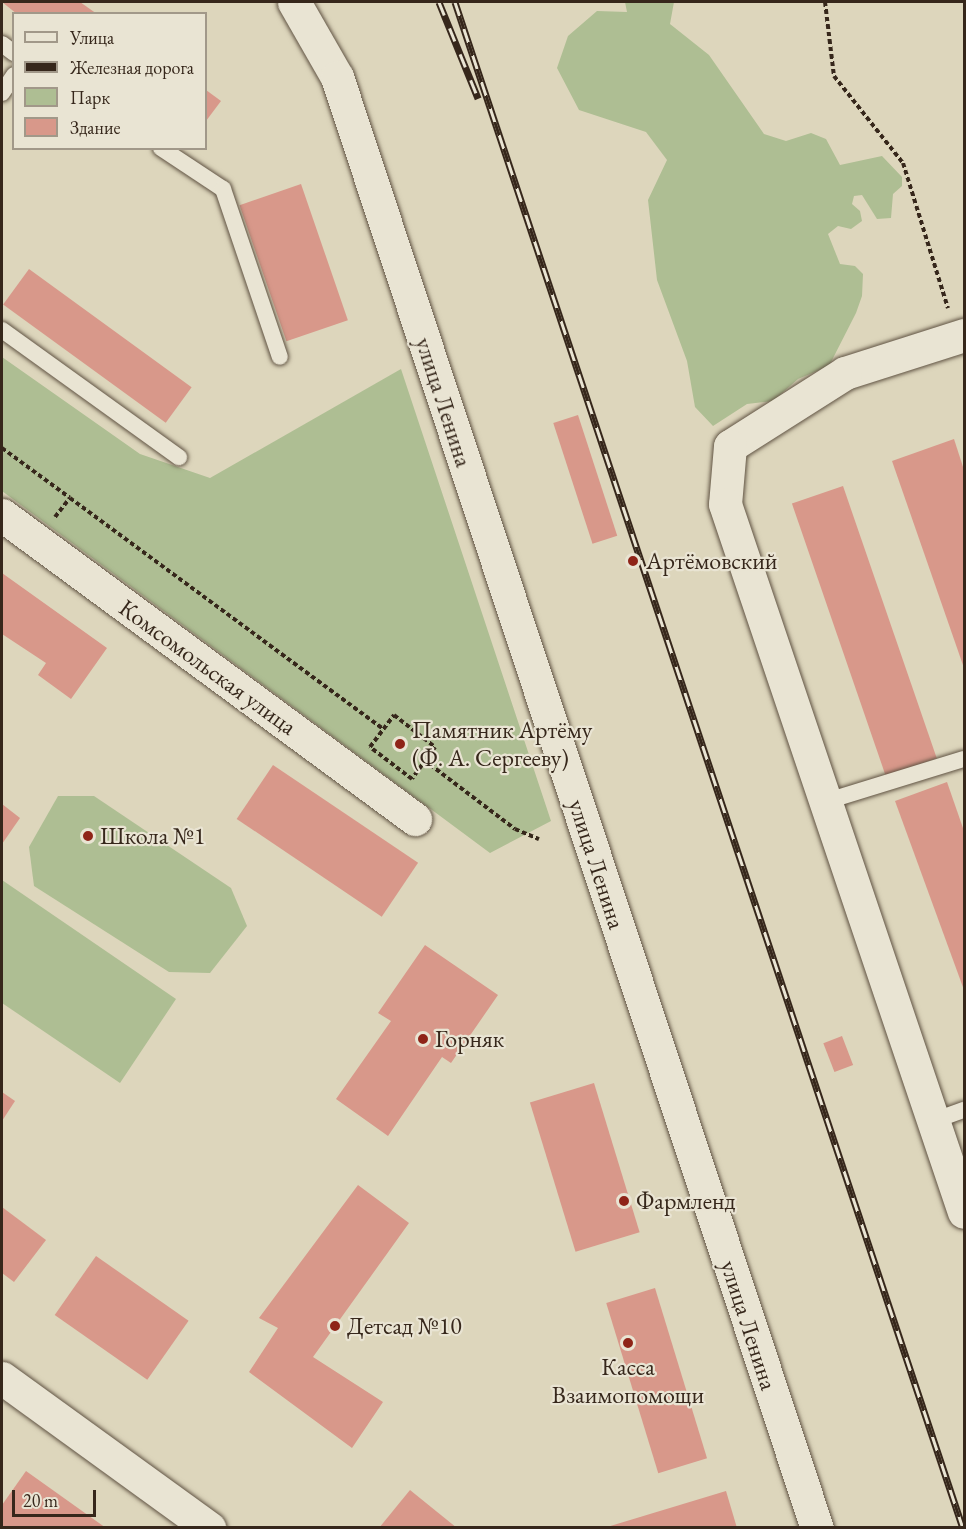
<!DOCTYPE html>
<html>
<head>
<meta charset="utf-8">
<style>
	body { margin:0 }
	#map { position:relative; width:966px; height:1529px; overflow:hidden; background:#ddd6bc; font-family:"EB Garamond",serif }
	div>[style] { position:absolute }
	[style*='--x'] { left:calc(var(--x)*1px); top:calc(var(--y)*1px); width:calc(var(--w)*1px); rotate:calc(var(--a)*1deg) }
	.green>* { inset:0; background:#aebe93 }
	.building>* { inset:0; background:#d8988a; transform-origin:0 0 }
	.path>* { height:4px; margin-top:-2px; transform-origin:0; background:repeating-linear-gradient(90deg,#36271b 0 4.5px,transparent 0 7.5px) }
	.roads { filter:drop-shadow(0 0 2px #605343) drop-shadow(0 0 2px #605343) }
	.lane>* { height:16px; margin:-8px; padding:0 8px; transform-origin:8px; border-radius:8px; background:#e9e4d3 }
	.street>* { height:33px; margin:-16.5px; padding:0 16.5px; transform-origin:16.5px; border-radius:16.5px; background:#e9e4d3 }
	.secondary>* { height:33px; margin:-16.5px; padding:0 16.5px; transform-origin:16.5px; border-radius:16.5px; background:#e9e4d3 }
	.rail>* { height:7px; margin-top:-3.5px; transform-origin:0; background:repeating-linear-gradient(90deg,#e9e4d3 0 14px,#36271b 0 28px); box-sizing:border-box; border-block:2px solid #36271b }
	.dots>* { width:16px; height:16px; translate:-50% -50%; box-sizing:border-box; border:3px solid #e9e4d3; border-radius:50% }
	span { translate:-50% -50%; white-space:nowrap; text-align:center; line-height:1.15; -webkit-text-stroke:4.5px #e9e4d3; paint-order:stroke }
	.street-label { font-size:24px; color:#36271b }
	.poi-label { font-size:24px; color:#36271b }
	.left { translate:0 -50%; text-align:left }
	.frame { position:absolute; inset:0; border:3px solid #36271b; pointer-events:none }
	.legend { position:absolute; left:12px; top:12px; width:195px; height:138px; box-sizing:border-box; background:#e9e4d3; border:2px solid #a19889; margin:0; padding:8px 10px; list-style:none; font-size:18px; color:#36271b }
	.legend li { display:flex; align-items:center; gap:12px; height:30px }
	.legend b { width:30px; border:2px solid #a19889 }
	.scale { position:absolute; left:12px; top:1490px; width:84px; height:27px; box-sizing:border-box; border:3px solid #36271b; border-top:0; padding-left:8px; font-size:18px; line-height:21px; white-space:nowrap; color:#36271b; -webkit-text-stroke:4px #e9e4d3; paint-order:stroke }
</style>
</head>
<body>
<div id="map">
	<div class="green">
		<div style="clip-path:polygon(625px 2px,674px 2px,670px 24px,709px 55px,764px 134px,786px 141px,811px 133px,826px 139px,840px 165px,882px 156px,902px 177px,902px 186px,893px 194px,891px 218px,877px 219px,862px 195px,854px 196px,852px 204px,860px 211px,862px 221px,851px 229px,838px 226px,828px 234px,840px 264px,855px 266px,863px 274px,862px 296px,856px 313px,829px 366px,798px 379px,773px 401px,747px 404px,713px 426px,695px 407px,687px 361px,657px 280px,648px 200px,667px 160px,646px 132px,579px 110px,557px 68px,568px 36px,597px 11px,627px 12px)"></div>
		<div style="clip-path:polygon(2px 357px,140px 454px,210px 478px,401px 369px,551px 821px,490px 853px,2px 491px)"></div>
		<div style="clip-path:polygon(58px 796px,94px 796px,231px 888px,247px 926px,210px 973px,169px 972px,34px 886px,29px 847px)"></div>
		<div style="clip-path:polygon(2px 880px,176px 999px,120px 1083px,2px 1003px)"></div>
	</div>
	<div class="building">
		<div style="clip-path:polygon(2px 2px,80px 2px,97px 14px,17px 14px)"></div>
		<div style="clip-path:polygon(206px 90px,221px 101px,206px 121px)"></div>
		<div style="left:301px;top:184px;width:144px;height:65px;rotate:71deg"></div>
		<div style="left:29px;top:269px;width:201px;height:44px;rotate:36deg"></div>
		<div style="left:578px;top:415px;width:127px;height:26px;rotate:72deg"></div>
		<div style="clip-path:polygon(954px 439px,964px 470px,964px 668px,892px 461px)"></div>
		<div style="left:843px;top:486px;width:288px;height:54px;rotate:71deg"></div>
		<div style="clip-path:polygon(2px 573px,107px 648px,71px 699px,38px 675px,46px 663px,2px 634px)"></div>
		<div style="left:273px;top:765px;width:175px;height:65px;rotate:34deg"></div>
		<div style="clip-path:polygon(947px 782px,964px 831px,964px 990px,895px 801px)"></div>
		<div style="clip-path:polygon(2px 804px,20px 818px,2px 844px)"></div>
		<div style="clip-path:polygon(425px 945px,498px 995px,451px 1063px,442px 1057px,388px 1136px,336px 1099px,391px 1021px,378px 1013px)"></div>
		<div style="left:842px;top:1036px;width:31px;height:20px;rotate:69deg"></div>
		<div style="left:594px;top:1083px;width:156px;height:67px;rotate:73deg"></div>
		<div style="clip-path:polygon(2px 1092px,15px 1101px,2px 1121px)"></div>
		<div style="clip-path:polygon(358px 1185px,409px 1223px,313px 1357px,383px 1402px,352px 1448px,249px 1372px,278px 1328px,259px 1318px)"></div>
		<div style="clip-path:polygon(2px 1207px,46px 1240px,14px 1282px,2px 1273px)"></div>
		<div style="left:96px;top:1256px;width:113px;height:72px;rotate:35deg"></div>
		<div style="left:655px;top:1288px;width:178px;height:51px;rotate:73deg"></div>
		<div style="clip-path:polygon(26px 1471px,106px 1528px,2px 1528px,2px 1505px)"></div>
		<div style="clip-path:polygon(410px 1490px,457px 1528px,379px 1528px)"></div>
		<div style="clip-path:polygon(726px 1491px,737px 1528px,607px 1528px,607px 1527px)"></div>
	</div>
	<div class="path">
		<div style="--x:825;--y:2;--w:75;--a:83.1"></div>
		<div style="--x:834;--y:76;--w:111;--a:51.6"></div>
		<div style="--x:903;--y:163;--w:152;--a:72.8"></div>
		<div style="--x:2;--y:448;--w:84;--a:36.3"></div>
		<div style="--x:55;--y:517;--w:24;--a:-52"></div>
		<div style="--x:70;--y:498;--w:389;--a:36.4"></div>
		<div style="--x:394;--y:715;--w:52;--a:38"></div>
		<div style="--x:435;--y:747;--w:39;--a:126"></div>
		<div style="--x:412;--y:779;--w:53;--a:-142.7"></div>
		<div style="--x:370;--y:747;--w:40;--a:-53"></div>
		<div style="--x:424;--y:760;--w:114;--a:37.2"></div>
		<div style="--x:515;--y:829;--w:26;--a:23"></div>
	</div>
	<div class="roads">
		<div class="lane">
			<div style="--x:2;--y:44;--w:15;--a:37"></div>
			<div style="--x:2;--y:93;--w:22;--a:-56"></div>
			<div style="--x:161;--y:148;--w:74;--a:33.5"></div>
			<div style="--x:223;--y:189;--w:177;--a:71.3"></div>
			<div style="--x:2;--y:330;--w:218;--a:35.7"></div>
			<div style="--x:824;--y:802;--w:146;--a:-17.1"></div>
			<div style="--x:933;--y:1121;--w:33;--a:-20"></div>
		</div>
		<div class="street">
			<div style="--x:964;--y:335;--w:125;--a:162.3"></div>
			<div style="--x:845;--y:373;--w:136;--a:147.6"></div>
			<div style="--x:730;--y:446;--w:58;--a:94.9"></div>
			<div style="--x:725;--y:504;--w:747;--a:71.35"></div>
			<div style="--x:2;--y:515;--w:513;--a:36.36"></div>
		</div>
		<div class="secondary">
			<div style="--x:294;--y:2;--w:86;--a:60.2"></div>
			<div style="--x:337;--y:77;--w:1528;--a:71.7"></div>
			<div style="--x:2;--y:1378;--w:256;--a:35.9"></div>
		</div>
	</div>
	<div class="rail">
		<div style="--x:439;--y:2;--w:104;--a:67.9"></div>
		<div style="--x:455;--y:2;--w:1608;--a:71.59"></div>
	</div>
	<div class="dots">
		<div style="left:633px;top:561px;background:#8f2418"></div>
		<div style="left:400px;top:744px;background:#8f2418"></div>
		<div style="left:88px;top:836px;background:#8f2418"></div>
		<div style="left:423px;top:1039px;background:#8f2418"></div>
		<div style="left:624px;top:1201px;background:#8f2418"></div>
		<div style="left:335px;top:1326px;background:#8f2418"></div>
		<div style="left:628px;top:1343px;background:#8f2418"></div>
	</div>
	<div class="street-label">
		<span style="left:444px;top:402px;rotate:72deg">улица Ленина</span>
		<span style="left:208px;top:667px;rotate:36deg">Комсомольская улица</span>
		<span style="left:597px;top:864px;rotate:72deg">улица Ленина</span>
		<span style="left:749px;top:1325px;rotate:72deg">улица Ленина</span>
	</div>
	<div class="poi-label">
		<span class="left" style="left:646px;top:561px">Артёмовский</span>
		<span class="left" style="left:412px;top:744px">Памятник Артёму<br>(Ф. А. Сергееву)</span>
		<span class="left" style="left:100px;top:836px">Школа №1</span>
		<span class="left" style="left:435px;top:1039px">Горняк</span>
		<span class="left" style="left:636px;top:1201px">Фармленд</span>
		<span class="left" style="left:347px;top:1326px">Детсад №10</span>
		<span style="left:628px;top:1381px">Касса<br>Взаимопомощи</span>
	</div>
	<div class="frame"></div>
	<ul class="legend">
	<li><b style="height:8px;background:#e9e4d3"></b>Улица</li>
	<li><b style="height:8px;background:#36271b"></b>Железная дорога</li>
	<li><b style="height:16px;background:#aebe93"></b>Парк</li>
	<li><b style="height:16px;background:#d8988a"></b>Здание</li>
	</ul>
	<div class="scale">20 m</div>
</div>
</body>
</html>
